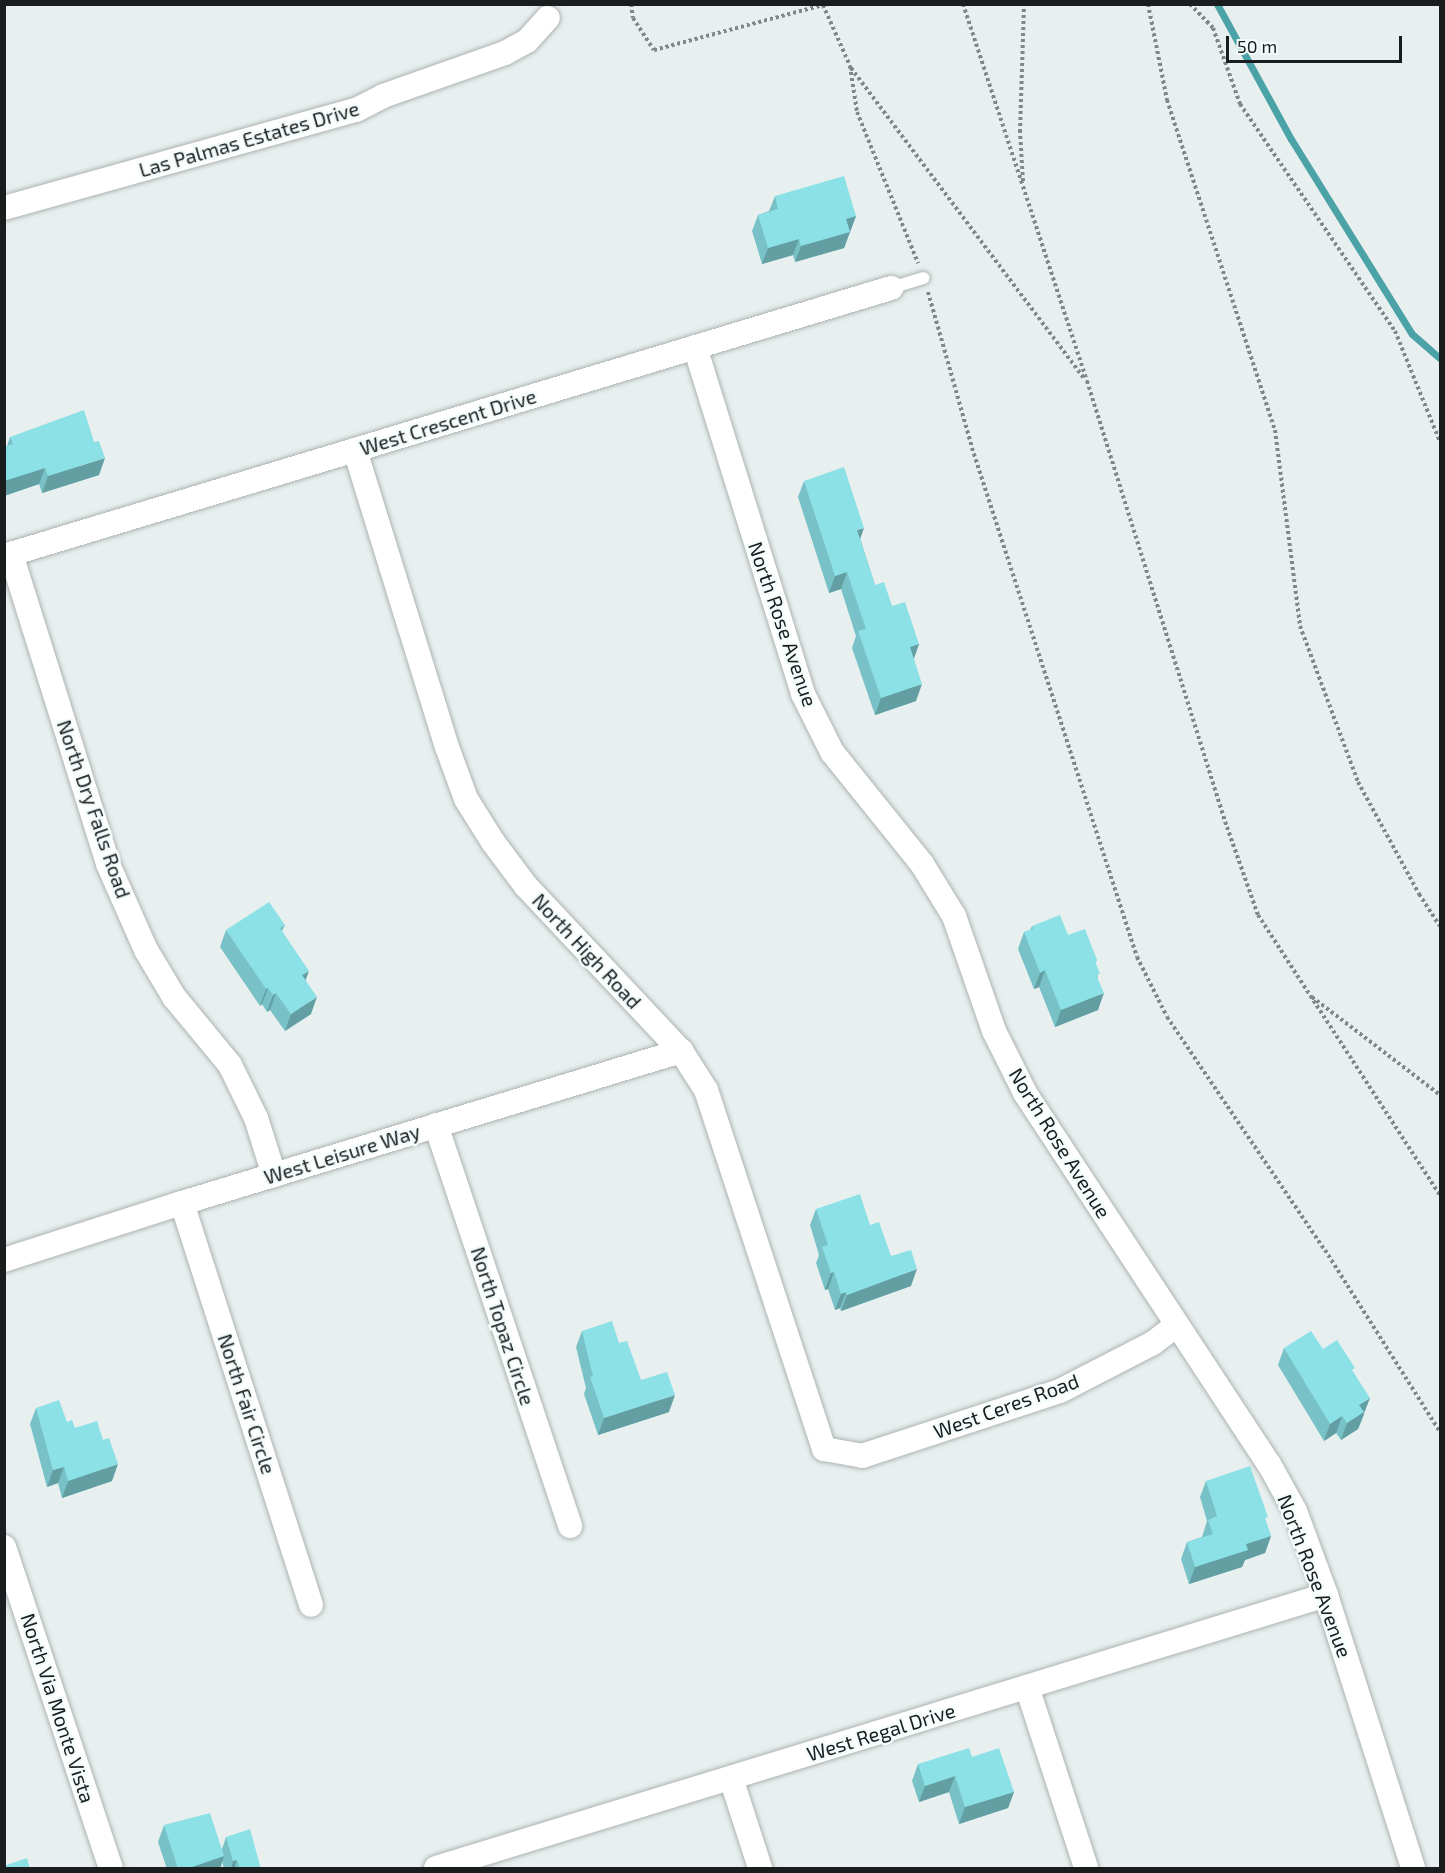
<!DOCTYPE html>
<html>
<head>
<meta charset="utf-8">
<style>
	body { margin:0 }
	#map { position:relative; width:1445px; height:1873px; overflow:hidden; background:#e8efef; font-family:"Exo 2",sans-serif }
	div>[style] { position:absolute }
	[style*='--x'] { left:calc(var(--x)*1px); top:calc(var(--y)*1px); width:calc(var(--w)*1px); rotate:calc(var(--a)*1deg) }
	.stream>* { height:7px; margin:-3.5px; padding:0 3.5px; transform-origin:3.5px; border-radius:3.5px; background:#4ba2a7 }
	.path>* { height:4px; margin-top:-2px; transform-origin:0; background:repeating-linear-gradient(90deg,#818686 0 3px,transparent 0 6px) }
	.roads { filter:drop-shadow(0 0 2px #adb3b3) drop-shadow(0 0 2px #adb3b3) }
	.service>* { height:12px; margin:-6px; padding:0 6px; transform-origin:6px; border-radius:6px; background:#fff }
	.minor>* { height:24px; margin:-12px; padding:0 12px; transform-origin:12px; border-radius:12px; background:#fff }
	.wall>* { inset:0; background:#78c2c7 }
	.shaded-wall>* { inset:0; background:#629ea2 }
	.building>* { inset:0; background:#8ce1e7 }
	span { translate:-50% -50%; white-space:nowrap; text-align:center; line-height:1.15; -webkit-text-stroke:5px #f5fcfc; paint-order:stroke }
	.street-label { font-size:20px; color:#1a1d1d }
	.frame { position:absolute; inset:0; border:6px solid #1a1d1d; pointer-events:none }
	.scale { position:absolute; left:1226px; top:36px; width:176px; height:27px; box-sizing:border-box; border:3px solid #1a1d1d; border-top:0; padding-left:8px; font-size:18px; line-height:21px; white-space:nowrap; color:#1a1d1d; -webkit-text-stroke:4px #f5fcfc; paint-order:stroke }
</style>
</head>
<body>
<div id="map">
	<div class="stream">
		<div style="--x:1217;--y:4;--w:154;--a:61.3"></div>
		<div style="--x:1291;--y:139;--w:229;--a:58.2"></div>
		<div style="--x:1412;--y:334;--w:37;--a:41"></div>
	</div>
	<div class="path">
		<div style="--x:631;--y:4;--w:14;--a:82"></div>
		<div style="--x:633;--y:18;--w:38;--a:57"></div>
		<div style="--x:654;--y:50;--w:175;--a:-14.9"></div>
		<div style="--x:823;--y:5;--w:67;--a:66.1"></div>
		<div style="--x:850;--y:66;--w:47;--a:81.3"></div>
		<div style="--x:857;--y:112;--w:163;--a:68"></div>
		<div style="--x:963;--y:4;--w:397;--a:71.8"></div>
		<div style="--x:1087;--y:381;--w:467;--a:72.6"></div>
		<div style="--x:1227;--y:827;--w:93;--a:70.6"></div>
		<div style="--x:1258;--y:915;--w:334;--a:57"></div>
		<div style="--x:1148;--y:4;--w:98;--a:78.8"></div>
		<div style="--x:1167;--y:100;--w:347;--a:71.9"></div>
		<div style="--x:1275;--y:430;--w:198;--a:82.7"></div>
		<div style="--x:1300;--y:626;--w:166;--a:69.6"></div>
		<div style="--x:1358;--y:782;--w:128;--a:61.4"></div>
		<div style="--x:1419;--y:894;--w:38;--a:57"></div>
		<div style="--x:1190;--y:4;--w:33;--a:46"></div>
		<div style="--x:1213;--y:28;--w:81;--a:70.4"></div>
		<div style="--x:1240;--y:104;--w:275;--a:55.7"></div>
		<div style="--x:1395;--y:331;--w:120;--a:67.9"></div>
		<div style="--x:851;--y:68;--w:388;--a:53.1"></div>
		<div style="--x:1023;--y:181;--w:49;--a:-93.5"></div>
		<div style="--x:1020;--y:132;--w:128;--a:-88.2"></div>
		<div style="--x:928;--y:292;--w:162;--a:74.2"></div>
		<div style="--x:972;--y:448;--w:535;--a:72.04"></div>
		<div style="--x:1137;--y:957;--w:67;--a:63.4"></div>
		<div style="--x:1167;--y:1017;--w:282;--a:55.9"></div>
		<div style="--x:1325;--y:1250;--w:215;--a:57.7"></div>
		<div style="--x:1312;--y:997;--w:161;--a:37.4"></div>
	</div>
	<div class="roads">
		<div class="service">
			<div style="--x:891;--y:288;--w:34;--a:-17"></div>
		</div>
		<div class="minor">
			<div style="--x:4;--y:208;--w:365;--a:-15.6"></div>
			<div style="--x:356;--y:110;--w:30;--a:-27"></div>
			<div style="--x:383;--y:96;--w:129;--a:-19.4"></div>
			<div style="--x:505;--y:53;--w:25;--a:-29"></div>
			<div style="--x:527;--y:41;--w:31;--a:-48"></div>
			<div style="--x:695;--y:347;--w:363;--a:72.7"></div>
			<div style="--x:803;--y:694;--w:65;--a:63.4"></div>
			<div style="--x:832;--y:752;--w:144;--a:51.2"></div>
			<div style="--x:922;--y:864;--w:61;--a:58.4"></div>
			<div style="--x:954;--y:916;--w:122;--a:70.8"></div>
			<div style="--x:994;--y:1031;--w:69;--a:63.4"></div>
			<div style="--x:1025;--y:1093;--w:444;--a:56.7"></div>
			<div style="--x:1269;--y:1464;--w:54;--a:61"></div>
			<div style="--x:1295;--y:1511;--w:90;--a:69.7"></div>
			<div style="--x:1326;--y:1595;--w:287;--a:72.3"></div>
			<div style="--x:355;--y:450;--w:311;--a:72.8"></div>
			<div style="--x:447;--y:747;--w:55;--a:69.9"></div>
			<div style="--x:466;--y:799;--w:51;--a:57.9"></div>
			<div style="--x:493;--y:842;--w:54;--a:53.3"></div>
			<div style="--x:525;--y:885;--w:228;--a:46.8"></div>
			<div style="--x:681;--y:1051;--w:46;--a:57.3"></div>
			<div style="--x:706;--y:1090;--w:378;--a:71.8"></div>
			<div style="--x:824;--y:1449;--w:39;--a:10"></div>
			<div style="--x:862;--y:1456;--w:208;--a:-18.2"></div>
			<div style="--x:1060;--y:1391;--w:105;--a:-27.3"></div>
			<div style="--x:1153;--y:1343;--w:30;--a:-37"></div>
			<div style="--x:11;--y:554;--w:325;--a:72.6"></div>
			<div style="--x:108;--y:864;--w:94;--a:66.2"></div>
			<div style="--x:146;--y:950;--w:55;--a:59.2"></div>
			<div style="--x:174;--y:997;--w:88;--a:50.5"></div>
			<div style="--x:230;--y:1065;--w:59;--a:63.9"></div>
			<div style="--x:256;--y:1118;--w:60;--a:72.5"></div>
			<div style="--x:4;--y:556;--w:927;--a:-16.81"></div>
			<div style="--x:436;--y:1125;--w:423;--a:71.5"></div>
			<div style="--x:182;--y:1203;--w:422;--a:72.2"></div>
			<div style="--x:4;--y:1260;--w:187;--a:-17.8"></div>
			<div style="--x:182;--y:1203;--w:522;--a:-16.94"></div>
			<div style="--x:4;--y:1547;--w:338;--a:71.6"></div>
			<div style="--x:1027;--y:1687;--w:190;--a:71.9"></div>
			<div style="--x:731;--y:1778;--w:95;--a:72.1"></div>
			<div style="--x:436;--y:1868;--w:931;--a:-17.05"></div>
		</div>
	</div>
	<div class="wall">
		<div style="clip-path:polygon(775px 196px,856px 216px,844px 248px,795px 262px,793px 255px,762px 264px,752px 231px,758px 215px,769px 211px)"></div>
		<div style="clip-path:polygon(10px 437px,99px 475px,42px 493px,39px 484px,4px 496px,4px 447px,7px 446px)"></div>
		<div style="clip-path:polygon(804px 481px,860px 538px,875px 585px,919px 644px,914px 658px,916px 701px,875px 715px,852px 648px,856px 636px,841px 589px,829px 593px,798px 497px)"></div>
		<div style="clip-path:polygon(285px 925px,282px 931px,305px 980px,311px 1014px,285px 1031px,270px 1010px,267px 1012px,262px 1004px,260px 1006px,220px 947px,226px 930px)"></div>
		<div style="clip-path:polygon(1032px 926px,1068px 935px,1097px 960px,1095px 963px,1098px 979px,1098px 1010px,1055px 1027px,1039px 987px,1034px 989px,1018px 949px,1024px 932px,1030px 930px)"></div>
		<div style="clip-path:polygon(816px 1209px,870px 1225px,911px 1286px,841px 1311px,840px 1308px,835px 1310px,828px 1289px,825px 1290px,816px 1263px,819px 1255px,810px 1225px)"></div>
		<div style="clip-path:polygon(582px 1331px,619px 1343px,641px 1380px,669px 1412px,598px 1435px,584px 1394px,586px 1388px,576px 1347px)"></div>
		<div style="clip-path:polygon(1284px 1348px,1323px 1349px,1354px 1373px,1364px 1415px,1358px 1429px,1341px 1440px,1336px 1433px,1324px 1441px,1278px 1365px)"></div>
		<div style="clip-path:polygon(36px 1408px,67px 1422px,75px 1428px,112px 1481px,62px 1498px,58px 1483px,47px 1487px,30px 1424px)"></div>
		<div style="clip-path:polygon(1206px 1481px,1266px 1523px,1271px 1536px,1265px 1553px,1245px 1560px,1242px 1567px,1189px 1584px,1181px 1559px,1187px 1542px,1202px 1537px,1207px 1521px,1200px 1497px)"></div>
		<div style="clip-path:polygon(972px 1757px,1014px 1792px,1008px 1808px,959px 1824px,949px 1792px,919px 1802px,912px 1781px,918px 1764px)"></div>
		<div style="clip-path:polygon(164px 1825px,222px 1849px,226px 1837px,261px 1869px,224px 1869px,222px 1861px,220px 1869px,167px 1869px,158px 1842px)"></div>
	</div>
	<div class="shaded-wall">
		<div style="clip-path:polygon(856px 216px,844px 248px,795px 262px,801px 246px,846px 219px)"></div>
		<div style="clip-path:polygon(799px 239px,793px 255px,762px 264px,768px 248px)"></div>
		<div style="clip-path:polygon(105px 458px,99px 475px,42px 493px,48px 476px)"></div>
		<div style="clip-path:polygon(45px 468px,39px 484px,4px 496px,4px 481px)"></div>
		<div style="clip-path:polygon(864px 528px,858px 545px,857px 530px)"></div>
		<div style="clip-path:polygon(847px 572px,841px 589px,829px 593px,835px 576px)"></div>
		<div style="clip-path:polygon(919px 644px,913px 661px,910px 647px)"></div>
		<div style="clip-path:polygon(922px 684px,916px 701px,875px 715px,881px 698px)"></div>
		<div style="clip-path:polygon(1045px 970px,1039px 987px,1034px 989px,1040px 973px)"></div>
		<div style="clip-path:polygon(309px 971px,303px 987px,302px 975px)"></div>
		<div style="clip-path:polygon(268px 988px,262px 1004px,260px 1006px,266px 989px)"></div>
		<div style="clip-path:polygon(276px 993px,270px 1010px,267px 1012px,273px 995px)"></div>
		<div style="clip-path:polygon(1104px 993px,1098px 1010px,1055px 1027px,1061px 1010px)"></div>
		<div style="clip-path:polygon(317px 997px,311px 1014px,285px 1031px,291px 1014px)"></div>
		<div style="clip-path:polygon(917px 1269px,911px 1286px,841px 1311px,847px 1295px)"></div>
		<div style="clip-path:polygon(834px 1272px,828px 1289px,825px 1290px,831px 1273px)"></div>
		<div style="clip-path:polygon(846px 1292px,840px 1308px,835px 1310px,841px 1294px)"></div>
		<div style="clip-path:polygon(675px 1395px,669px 1412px,598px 1435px,604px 1418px)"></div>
		<div style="clip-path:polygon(1370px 1398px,1358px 1429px,1341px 1440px,1347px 1423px,1359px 1405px)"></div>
		<div style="clip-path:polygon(1342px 1416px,1336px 1433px,1324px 1441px,1330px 1424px)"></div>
		<div style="clip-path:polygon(118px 1464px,112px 1481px,62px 1498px,68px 1481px)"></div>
		<div style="clip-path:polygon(64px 1467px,58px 1483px,47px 1487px,53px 1470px)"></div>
		<div style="clip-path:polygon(1271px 1536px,1265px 1553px,1245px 1560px,1242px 1567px,1189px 1584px,1195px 1567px,1246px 1544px)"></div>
		<div style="clip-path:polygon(955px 1776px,949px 1792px,919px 1802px,925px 1786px)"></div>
		<div style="clip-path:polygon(1014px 1792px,1008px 1808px,959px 1824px,965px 1807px)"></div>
		<div style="clip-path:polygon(224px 1856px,220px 1869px,186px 1869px)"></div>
		<div style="clip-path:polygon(237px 1860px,234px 1869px,231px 1869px,233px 1861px)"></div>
	</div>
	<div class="building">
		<div style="clip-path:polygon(844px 176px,856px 216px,846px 219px,850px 232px,801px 246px,799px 239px,768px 248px,758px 215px,778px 209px,775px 196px)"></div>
		<div style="clip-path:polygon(84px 410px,94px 442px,99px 441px,105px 458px,48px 476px,45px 468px,4px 481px,4px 447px,13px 444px,10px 437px)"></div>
		<div style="clip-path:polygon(844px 467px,864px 528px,857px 530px,875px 585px,884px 582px,892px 606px,905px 602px,919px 644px,910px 647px,922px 684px,881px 698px,858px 631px,866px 629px,847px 572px,835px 576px,804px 481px)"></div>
		<div style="clip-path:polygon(269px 902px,285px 925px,280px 928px,309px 971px,302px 975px,317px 997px,291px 1014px,276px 993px,273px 995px,268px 988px,266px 989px,226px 930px)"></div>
		<div style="clip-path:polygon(1060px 915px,1068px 935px,1085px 929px,1097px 960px,1095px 961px,1100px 974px,1096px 975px,1104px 993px,1061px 1010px,1045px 970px,1040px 973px,1024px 932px,1033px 929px,1032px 926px)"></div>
		<div style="clip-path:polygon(860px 1194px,870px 1225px,879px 1222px,891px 1256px,911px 1250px,917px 1269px,847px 1295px,846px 1292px,841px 1294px,834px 1272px,831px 1273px,822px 1247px,828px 1245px,816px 1209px)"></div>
		<div style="clip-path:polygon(612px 1321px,619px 1343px,627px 1341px,641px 1380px,667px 1372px,675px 1395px,604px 1418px,590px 1377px,593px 1376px,582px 1331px)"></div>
		<div style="clip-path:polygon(1311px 1331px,1323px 1349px,1337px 1340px,1355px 1368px,1352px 1370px,1370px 1398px,1359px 1405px,1364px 1412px,1347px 1423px,1342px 1416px,1330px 1424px,1284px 1348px)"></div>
		<div style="clip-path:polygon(59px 1400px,67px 1422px,72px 1420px,75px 1428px,97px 1421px,103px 1440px,109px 1438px,118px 1464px,68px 1481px,64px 1467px,53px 1470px,36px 1408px)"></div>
		<div style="clip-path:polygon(1250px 1466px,1268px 1517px,1265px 1518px,1271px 1536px,1246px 1544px,1248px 1550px,1195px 1567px,1187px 1542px,1213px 1534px,1208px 1520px,1217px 1516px,1206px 1481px)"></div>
		<div style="clip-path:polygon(969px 1748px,972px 1757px,999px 1748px,1014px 1792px,965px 1807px,955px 1776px,925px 1786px,918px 1764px)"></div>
		<div style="clip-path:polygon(210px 1813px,224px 1856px,186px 1869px,178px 1869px,164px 1825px)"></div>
		<div style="clip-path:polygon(250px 1829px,261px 1869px,240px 1869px,237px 1860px,233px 1861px,226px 1837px)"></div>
		<div style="clip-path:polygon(27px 1858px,30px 1869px,4px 1869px,4px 1866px)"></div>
	</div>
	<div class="street-label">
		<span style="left:249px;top:139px;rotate:-16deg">Las Palmas Estates Drive</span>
		<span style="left:448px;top:422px;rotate:-17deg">West Crescent Drive</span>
		<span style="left:783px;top:624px;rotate:71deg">North Rose Avenue</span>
		<span style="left:94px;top:809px;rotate:71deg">North Dry Falls Road</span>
		<span style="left:587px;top:951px;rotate:47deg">North High Road</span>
		<span style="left:1060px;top:1143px;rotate:58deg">North Rose Avenue</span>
		<span style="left:342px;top:1154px;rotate:-17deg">West Leisure Way</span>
		<span style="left:503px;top:1326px;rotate:72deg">North Topaz Circle</span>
		<span style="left:247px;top:1404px;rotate:72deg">North Fair Circle</span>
		<span style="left:1006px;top:1406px;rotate:-20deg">West Ceres Road</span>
		<span style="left:1315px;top:1576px;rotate:69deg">North Rose Avenue</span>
		<span style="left:58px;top:1708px;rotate:72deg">North Via Monte Vista</span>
		<span style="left:881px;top:1732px;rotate:-17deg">West Regal Drive</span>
	</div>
	<div class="frame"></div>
	<div class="scale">50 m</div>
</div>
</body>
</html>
